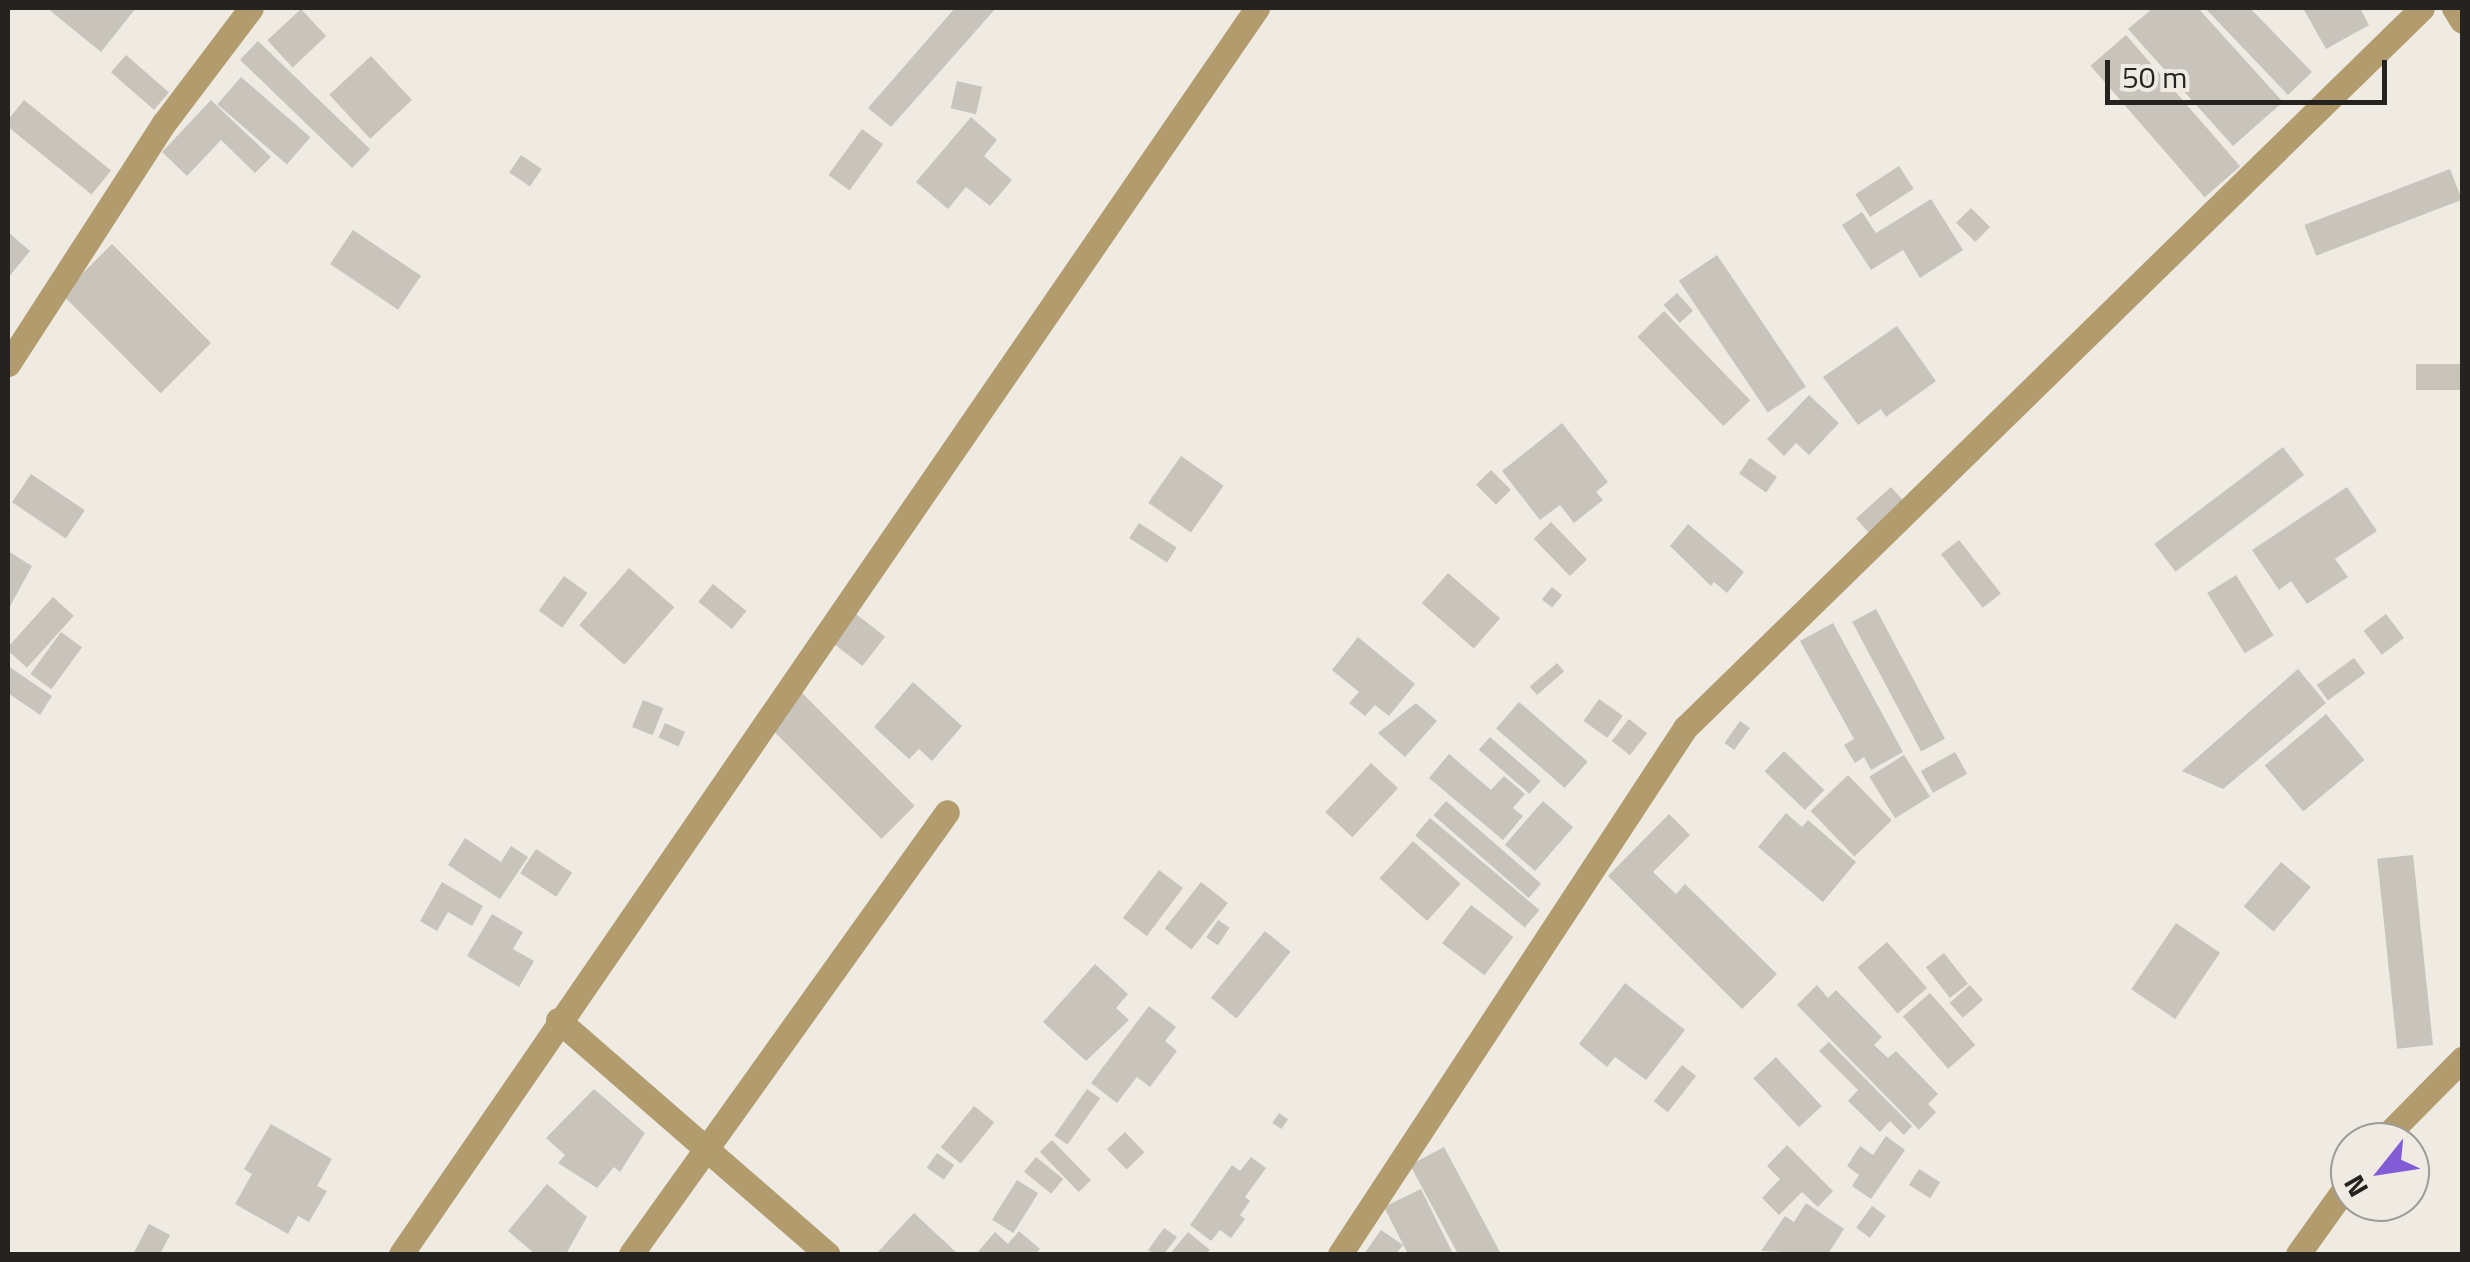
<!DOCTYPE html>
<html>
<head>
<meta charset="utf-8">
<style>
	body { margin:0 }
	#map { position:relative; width:2470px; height:1262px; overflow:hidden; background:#efebe3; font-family:"Titillium Web",sans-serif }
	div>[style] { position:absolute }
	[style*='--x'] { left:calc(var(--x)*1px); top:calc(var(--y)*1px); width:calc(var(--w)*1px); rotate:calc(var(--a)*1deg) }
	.building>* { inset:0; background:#c8c4bc; transform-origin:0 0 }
	.street>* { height:25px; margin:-12.5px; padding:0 12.5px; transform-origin:12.5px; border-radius:12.5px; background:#b29c6e }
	span { translate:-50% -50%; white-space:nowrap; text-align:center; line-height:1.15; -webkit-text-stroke:9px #efebe3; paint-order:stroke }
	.frame { position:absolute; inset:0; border:10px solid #252320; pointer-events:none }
	.north { position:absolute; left:2330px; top:1122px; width:100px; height:100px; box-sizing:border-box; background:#efebe3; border:2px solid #9e9b95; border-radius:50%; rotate:240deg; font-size:28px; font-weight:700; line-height:40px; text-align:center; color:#252320 }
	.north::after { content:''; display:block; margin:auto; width:35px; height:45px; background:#825cd6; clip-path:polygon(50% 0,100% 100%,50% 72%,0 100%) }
	.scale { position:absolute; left:2105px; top:60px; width:282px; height:45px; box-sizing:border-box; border:5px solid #252320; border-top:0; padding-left:12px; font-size:30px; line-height:35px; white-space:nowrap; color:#252320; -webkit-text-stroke:8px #efebe3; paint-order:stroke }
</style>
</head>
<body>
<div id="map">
	<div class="building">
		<div style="clip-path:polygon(47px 8px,136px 8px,101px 52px)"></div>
		<div style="clip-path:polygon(955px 8px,996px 8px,891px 127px,868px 108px)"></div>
		<div style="clip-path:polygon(2153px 8px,2198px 8px,2283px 102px,2233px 146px,2128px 29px)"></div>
		<div style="clip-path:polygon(2205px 8px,2250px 8px,2312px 72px,2288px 95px)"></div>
		<div style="clip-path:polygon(2303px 8px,2360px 8px,2369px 25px,2326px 49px)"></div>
		<div style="left:301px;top:9px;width:37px;height:46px;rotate:47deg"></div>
		<div style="left:2126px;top:35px;width:174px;height:47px;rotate:49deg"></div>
		<div style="left:258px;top:41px;width:156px;height:26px;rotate:44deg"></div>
		<div style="left:126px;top:55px;width:57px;height:23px;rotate:41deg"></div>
		<div style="left:371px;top:56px;width:60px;height:57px;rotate:47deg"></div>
		<div style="left:241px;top:77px;width:92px;height:36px;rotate:41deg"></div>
		<div style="left:957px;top:81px;width:26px;height:28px;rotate:13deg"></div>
		<div style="left:24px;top:100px;width:112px;height:31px;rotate:39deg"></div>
		<div style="clip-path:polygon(211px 100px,271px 157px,255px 173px,221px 140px,187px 176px,162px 152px)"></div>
		<div style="clip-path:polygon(971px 117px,997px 140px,984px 156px,1012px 180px,990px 206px,966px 187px,948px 209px,916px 182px)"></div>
		<div style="left:862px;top:129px;width:26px;height:57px;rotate:36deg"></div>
		<div style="left:521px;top:155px;width:25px;height:21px;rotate:34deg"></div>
		<div style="left:1899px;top:166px;width:27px;height:52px;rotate:57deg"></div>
		<div style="left:2450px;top:169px;width:33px;height:156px;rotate:69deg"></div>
		<div style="clip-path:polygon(1931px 199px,1963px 250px,1920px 278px,1903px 250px,1871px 270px,1842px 225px,1862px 212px,1876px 233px)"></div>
		<div style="left:1971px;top:208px;width:27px;height:21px;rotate:45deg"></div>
		<div style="left:353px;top:230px;width:82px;height:41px;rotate:34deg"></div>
		<div style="clip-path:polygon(8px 232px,30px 251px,8px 278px)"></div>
		<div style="left:112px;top:244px;width:140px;height:71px;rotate:45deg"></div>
		<div style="left:1717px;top:255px;width:159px;height:46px;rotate:56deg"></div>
		<div style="left:1677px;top:293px;width:24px;height:18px;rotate:48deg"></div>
		<div style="left:1664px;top:311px;width:124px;height:37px;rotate:46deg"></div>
		<div style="clip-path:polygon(1897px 326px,1936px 381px,1886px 417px,1881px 409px,1858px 425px,1823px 377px)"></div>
		<div style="left:2462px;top:364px;width:26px;height:46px;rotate:90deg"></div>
		<div style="clip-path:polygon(1809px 395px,1839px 423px,1809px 455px,1796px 443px,1784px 456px,1767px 439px)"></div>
		<div style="clip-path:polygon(1562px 423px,1608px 482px,1596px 492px,1603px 500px,1574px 523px,1560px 505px,1540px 520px,1502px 471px)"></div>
		<div style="left:2283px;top:447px;width:35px;height:161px;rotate:53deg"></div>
		<div style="left:1181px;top:456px;width:52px;height:57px;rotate:35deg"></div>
		<div style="left:1750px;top:458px;width:33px;height:19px;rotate:35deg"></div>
		<div style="left:1491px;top:470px;width:28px;height:21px;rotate:45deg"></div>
		<div style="left:31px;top:474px;width:65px;height:34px;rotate:34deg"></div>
		<div style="left:1891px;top:487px;width:24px;height:47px;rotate:48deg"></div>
		<div style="clip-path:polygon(2347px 487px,2377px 531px,2335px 559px,2348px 577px,2307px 604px,2291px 581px,2279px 590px,2252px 550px)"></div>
		<div style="left:1551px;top:522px;width:52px;height:24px;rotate:46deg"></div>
		<div style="left:1139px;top:523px;width:45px;height:18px;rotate:33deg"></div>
		<div style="clip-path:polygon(1688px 524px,1744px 572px,1727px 593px,1714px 582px,1711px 586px,1670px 546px)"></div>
		<div style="left:1959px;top:540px;width:68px;height:23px;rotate:52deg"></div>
		<div style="clip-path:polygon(8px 551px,32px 566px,8px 610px)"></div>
		<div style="left:629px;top:568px;width:60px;height:76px;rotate:41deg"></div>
		<div style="left:1448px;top:573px;width:69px;height:40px;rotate:41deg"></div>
		<div style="left:2236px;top:575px;width:71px;height:34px;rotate:58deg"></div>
		<div style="left:564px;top:576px;width:29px;height:43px;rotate:36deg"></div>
		<div style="left:713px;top:584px;width:43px;height:23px;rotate:39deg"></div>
		<div style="left:1552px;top:587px;width:13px;height:16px;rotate:39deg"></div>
		<div style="left:53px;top:597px;width:28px;height:70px;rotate:42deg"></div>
		<div style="left:1876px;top:609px;width:147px;height:27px;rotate:62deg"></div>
		<div style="left:856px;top:614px;width:37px;height:37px;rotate:38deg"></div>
		<div style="left:2386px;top:614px;width:30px;height:28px;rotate:53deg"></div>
		<div style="clip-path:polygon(1833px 623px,1903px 752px,1871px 770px,1864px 757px,1855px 763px,1844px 745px,1854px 739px,1800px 641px)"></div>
		<div style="left:61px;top:632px;width:26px;height:52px;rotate:36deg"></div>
		<div style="clip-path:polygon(1358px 637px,1415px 684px,1389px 716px,1375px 705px,1365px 716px,1349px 703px,1359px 692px,1332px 670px)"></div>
		<div style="left:2354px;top:658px;width:19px;height:46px;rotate:54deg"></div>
		<div style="left:1557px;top:663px;width:11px;height:36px;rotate:49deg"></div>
		<div style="clip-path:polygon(8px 666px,52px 696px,40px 715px,8px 693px)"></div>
		<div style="clip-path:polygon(2298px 669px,2326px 703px,2223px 789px,2182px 771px)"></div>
		<div style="clip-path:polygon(913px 682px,962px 726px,932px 761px,919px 749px,909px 759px,874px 727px)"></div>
		<div style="left:798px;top:689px;width:165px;height:47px;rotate:45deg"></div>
		<div style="left:1599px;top:699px;width:29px;height:27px;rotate:35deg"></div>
		<div style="left:643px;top:700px;width:22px;height:29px;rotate:22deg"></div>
		<div style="left:1519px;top:702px;width:91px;height:35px;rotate:41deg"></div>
		<div style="clip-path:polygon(1416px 703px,1437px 721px,1405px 757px,1378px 733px)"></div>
		<div style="left:2326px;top:714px;width:60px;height:80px;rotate:50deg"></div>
		<div style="left:1629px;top:719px;width:23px;height:28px;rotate:38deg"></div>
		<div style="left:1740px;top:721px;width:12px;height:27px;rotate:35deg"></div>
		<div style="left:665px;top:723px;width:22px;height:16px;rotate:24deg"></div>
		<div style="left:1490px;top:737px;width:67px;height:17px;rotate:41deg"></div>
		<div style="left:1784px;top:751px;width:56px;height:28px;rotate:44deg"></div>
		<div style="left:1955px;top:752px;width:25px;height:39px;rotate:61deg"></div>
		<div style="clip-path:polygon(1449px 754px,1491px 790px,1504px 776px,1525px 794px,1513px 808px,1523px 816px,1503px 840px,1429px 778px)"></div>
		<div style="left:1904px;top:755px;width:49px;height:41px;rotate:58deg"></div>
		<div style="left:1371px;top:763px;width:37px;height:67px;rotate:43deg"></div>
		<div style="left:1848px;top:775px;width:63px;height:52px;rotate:46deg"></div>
		<div style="left:1446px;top:801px;width:126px;height:19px;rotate:41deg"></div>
		<div style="left:1543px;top:801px;width:40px;height:58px;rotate:41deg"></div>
		<div style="clip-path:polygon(1786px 813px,1802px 827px,1808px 820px,1856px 862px,1823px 902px,1758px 847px)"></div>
		<div style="clip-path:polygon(1669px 814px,1690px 835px,1653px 872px,1676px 894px,1685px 884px,1777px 974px,1742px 1009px,1608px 876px)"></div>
		<div style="left:1430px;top:818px;width:143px;height:23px;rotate:40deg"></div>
		<div style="clip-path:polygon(465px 838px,501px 862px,511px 846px,528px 857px,500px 899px,448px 865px)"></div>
		<div style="left:1413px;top:841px;width:64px;height:50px;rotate:42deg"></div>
		<div style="left:536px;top:849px;width:43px;height:29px;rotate:33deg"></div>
		<div style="left:2413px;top:855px;width:191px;height:36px;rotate:84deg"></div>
		<div style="left:2281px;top:862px;width:39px;height:58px;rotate:40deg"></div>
		<div style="left:1159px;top:870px;width:30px;height:60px;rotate:37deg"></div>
		<div style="clip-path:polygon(442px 882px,483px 906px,472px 926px,448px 912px,437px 931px,420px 921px)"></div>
		<div style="left:1201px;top:882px;width:34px;height:59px;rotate:38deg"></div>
		<div style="left:1471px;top:905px;width:53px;height:48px;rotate:37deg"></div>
		<div style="clip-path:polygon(492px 914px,523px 932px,513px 949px,534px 961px,519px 987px,467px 956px)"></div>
		<div style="left:1218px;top:920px;width:14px;height:21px;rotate:34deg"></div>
		<div style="left:2176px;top:923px;width:53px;height:80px;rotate:34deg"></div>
		<div style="left:1265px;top:931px;width:33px;height:86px;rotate:39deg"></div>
		<div style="left:1887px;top:942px;width:61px;height:39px;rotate:49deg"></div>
		<div style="left:1944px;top:953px;width:39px;height:23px;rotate:52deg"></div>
		<div style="clip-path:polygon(1095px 964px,1128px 994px,1116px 1008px,1129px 1020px,1086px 1061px,1043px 1022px)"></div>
		<div style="clip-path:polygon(1625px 983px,1685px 1030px,1646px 1080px,1615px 1057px,1607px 1067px,1579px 1044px)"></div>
		<div style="clip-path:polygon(1817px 985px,1828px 998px,1836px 990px,1882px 1037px,1874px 1045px,1888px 1058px,1896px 1051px,1938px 1094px,1928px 1104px,1936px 1112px,1919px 1130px,1797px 1005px)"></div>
		<div style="left:1970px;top:985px;width:20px;height:27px;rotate:49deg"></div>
		<div style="left:1930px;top:993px;width:69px;height:36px;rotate:49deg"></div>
		<div style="clip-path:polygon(1149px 1006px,1176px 1027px,1165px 1041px,1177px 1051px,1150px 1087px,1137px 1077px,1117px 1103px,1091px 1083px)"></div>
		<div style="clip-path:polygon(1829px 1042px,1912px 1126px,1904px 1135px,1890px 1121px,1880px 1132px,1848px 1101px,1858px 1090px,1819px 1051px)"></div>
		<div style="left:1776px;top:1057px;width:67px;height:31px;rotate:47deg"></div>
		<div style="left:1682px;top:1065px;width:18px;height:46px;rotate:38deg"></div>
		<div style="clip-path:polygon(594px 1089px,645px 1133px,620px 1172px,614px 1167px,597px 1188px,558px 1163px,565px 1155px,546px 1138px)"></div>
		<div style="left:1087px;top:1089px;width:16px;height:57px;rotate:35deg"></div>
		<div style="left:974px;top:1106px;width:26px;height:53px;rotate:39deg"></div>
		<div style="left:1279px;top:1113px;width:11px;height:12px;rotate:34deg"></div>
		<div style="clip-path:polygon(271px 1124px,332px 1159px,317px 1186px,327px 1191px,309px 1222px,298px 1216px,288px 1234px,235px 1204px,252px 1174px,244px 1169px)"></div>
		<div style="left:1125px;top:1132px;width:28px;height:25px;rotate:46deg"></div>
		<div style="clip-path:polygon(1886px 1136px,1905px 1150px,1871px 1199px,1852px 1186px,1859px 1175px,1847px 1166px,1860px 1146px,1873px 1155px)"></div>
		<div style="left:1052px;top:1140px;width:56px;height:17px;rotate:46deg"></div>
		<div style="clip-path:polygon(1787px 1145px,1833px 1191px,1818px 1207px,1802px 1192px,1779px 1215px,1762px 1198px,1780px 1179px,1767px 1166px)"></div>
		<div style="clip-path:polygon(1444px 1147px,1501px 1254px,1458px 1254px,1410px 1165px)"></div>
		<div style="left:937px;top:1153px;width:21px;height:18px;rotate:35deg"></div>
		<div style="left:1036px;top:1157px;width:35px;height:19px;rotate:39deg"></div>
		<div style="clip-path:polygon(1251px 1157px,1266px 1168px,1245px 1197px,1250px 1201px,1240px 1215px,1245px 1219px,1231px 1238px,1220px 1230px,1211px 1241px,1190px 1225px,1232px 1165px,1240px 1171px)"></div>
		<div style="left:1919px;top:1169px;width:25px;height:19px;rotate:32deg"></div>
		<div style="left:1017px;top:1180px;width:25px;height:47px;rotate:32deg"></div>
		<div style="clip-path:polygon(547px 1184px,587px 1217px,566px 1254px,535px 1254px,508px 1231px)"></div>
		<div style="clip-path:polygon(1421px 1189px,1453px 1254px,1408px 1254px,1384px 1207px)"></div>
		<div style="clip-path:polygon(1806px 1203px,1844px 1229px,1828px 1254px,1761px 1251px,1785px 1216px,1794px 1222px)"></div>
		<div style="left:1872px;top:1206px;width:17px;height:27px;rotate:36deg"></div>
		<div style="clip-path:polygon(914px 1213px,958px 1254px,876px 1254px)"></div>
		<div style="clip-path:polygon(149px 1224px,170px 1235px,160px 1254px,133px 1254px)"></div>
		<div style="clip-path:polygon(1164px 1228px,1177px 1237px,1164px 1254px,1155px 1254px,1148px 1250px)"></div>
		<div style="clip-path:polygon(1381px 1230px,1403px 1245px,1396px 1254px,1364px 1254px)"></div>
		<div style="clip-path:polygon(1019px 1231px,1040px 1249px,1036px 1254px,976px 1254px,995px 1232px,1008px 1244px)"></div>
		<div style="clip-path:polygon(1188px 1232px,1210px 1250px,1206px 1254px,1170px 1254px)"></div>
	</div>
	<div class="street">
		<div style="--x:2454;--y:8;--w:15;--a:58"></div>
		<div style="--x:8;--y:364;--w:287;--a:-57.1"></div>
		<div style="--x:164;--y:123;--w:144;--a:-52.9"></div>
		<div style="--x:558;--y:1020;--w:357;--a:41"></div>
		<div style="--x:2380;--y:1142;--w:117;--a:-45.3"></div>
		<div style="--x:401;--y:1254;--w:1512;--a:-55.51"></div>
		<div style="--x:631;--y:1254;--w:543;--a:-54.44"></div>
		<div style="--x:1340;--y:1254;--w:629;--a:-56.74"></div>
		<div style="--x:1685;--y:728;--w:1030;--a:-44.33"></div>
		<div style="--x:2298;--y:1254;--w:90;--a:-54.5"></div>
	</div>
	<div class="frame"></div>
	<div class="north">N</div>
	<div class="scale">50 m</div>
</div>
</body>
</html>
